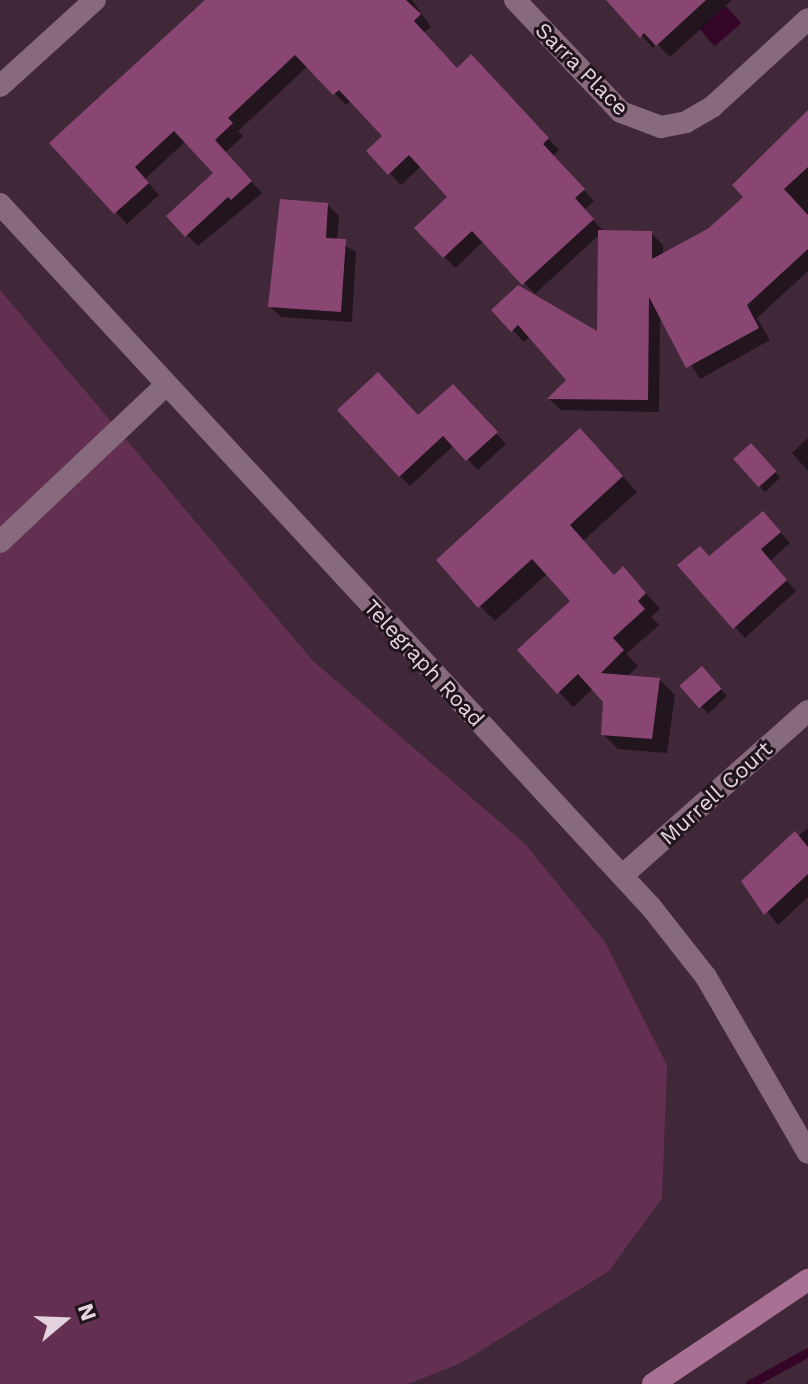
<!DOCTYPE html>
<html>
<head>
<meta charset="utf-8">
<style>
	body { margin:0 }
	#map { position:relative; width:808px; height:1384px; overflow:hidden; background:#412838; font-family:"Work Sans",sans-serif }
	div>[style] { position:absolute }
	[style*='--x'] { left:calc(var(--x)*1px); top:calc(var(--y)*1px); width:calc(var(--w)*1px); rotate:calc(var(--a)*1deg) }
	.green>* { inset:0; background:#633052 }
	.water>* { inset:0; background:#350528; transform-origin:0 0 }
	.shadow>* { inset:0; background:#0007; transform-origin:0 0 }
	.stream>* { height:9px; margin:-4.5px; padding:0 4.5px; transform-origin:4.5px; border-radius:4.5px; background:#350528 }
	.building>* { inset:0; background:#894673; transform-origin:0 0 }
	.minor>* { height:22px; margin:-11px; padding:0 11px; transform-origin:11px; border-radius:11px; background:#876a7c }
	.tertiary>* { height:22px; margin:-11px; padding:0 11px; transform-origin:11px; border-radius:11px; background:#876a7c }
	.primary>* { height:22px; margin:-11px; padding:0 11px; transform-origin:11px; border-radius:11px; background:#a87194 }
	span { translate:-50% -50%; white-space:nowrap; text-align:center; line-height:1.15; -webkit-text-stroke:6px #21151d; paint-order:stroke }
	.street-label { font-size:22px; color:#e4d3dd }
	.north { position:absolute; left:24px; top:1280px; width:80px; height:80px; -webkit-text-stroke:6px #21151d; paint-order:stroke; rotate:71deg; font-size:22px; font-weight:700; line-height:32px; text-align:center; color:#e4d3dd }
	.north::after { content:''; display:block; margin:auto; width:28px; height:36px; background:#e4d3dd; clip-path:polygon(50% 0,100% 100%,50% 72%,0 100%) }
</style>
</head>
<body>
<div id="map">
	<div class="green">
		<div style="clip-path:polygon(0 290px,313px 661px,525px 844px,605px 942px,667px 1065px,662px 1198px,609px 1271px,461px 1363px,408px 1384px,0 1384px)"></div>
	</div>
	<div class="water">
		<div style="left:726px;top:6px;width:23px;height:35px;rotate:49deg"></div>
	</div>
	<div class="shadow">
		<div style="clip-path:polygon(207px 0,412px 0,431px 27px,423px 33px,457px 70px,482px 68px,559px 150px,553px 156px,594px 201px,584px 210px,604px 232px,651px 233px,663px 245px,663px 255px,711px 230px,746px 197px,808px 114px,808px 271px,757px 318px,770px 340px,700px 379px,660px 314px,659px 412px,561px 410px,549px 399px,569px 380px,531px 336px,524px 342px,494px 310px,599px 335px,600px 234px,535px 294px,484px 241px,455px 268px,417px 228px,450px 197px,421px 166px,401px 185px,369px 151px,385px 136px,352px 100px,346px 105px,308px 66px,238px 131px,243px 136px,225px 153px,262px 193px,198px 246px,187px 235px,216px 173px,186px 141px,145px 179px,159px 195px,127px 224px,52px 143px)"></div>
		<div style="clip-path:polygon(610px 0,732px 0,670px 57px,657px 44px,653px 48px)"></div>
		<div style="clip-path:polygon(328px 205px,339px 216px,337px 241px,356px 252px,352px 322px,281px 317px,270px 306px)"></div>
		<div style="clip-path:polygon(463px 397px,506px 444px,478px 470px,454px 445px,410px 486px,400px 476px,419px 418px)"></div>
		<div style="clip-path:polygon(808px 438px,808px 471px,792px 453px)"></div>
		<div style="clip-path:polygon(595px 446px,637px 492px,583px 541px,615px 576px,638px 584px,660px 609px,651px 617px,659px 625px,626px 654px,638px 666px,627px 677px,660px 680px,675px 695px,667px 753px,618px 749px,603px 734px,605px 701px,594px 688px,573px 707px,559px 692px,573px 601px,548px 573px,495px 621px,480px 606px)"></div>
		<div style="clip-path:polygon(757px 452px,780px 478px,765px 492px,735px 460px)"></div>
		<div style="clip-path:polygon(773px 524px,790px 543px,770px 561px,796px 591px,745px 638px,680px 566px,710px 558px)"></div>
		<div style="left:702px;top:669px;width:37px;height:26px;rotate:47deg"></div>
		<div style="clip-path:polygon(808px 828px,808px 897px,778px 925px,744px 881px)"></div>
	</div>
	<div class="stream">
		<div style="--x:750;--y:1384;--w:66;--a:-28.9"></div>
	</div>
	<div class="building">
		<div style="clip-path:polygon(205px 0,406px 0,421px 14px,414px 21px,457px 68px,471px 54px,549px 138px,543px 144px,585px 189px,575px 198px,594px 219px,522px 285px,472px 231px,443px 258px,414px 228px,447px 197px,409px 155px,388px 175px,366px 151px,382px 136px,339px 90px,333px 95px,295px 55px,228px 118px,233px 123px,215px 140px,252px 181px,231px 200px,228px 197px,185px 237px,166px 216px,213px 173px,174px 131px,135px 167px,149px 183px,114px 214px,49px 143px)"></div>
		<div style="clip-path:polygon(606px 0,706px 0,656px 46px,644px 33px,640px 38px)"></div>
		<div style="clip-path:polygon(808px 110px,808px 167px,784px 189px,808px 215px,808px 249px,747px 305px,759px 328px,686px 368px,649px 297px,648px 400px,547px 399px,566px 380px,518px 325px,511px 332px,491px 310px,518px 285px,597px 331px,598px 230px,652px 231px,652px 259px,709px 228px,743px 197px,732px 185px)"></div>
		<div style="clip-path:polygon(280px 199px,328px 203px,326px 238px,346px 239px,341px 312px,268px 307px)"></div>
		<div style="clip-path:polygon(378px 372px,418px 415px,453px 384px,498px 432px,466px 461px,443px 436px,399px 477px,337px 410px)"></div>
		<div style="clip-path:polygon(580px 428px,623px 476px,570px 525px,614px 575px,623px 566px,646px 593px,638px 601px,645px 609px,613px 638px,624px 650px,601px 673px,660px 678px,652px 739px,601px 735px,603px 702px,578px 674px,557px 694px,517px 650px,570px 601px,532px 559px,478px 608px,436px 560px)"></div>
		<div style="left:751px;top:443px;width:38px;height:24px;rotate:48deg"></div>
		<div style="clip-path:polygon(763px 511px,781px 532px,761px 549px,787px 580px,733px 629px,677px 565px,700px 546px,709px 556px)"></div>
		<div style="left:702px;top:666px;width:30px;height:30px;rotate:49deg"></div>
		<div style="clip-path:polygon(795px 831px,808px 847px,808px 874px,764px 915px,741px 881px)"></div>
	</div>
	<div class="minor">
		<div style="--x:515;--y:0;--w:154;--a:46.6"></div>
		<div style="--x:621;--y:112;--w:43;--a:20.6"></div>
		<div style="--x:661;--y:127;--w:25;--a:-11"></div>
		<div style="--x:686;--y:122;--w:30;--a:-30"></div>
		<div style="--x:712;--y:107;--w:130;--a:-42.5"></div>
		<div style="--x:0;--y:86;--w:128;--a:-42.2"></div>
		<div style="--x:0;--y:542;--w:228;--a:-43.4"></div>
		<div style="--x:623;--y:875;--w:247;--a:-41.6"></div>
	</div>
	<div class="tertiary">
		<div style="--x:0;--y:204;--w:958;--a:47.2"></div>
		<div style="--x:651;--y:907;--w:89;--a:51.8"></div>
		<div style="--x:706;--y:977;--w:203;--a:59.9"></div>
	</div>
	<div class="primary">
		<div style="--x:653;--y:1384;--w:187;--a:-33.9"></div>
	</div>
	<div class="street-label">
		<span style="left:582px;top:69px;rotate:45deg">Sarra Place</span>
		<span style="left:424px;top:663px;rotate:47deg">Telegraph Road</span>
		<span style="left:716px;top:793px;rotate:-42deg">Murrell Court</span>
	</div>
	<div class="north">N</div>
</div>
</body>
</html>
